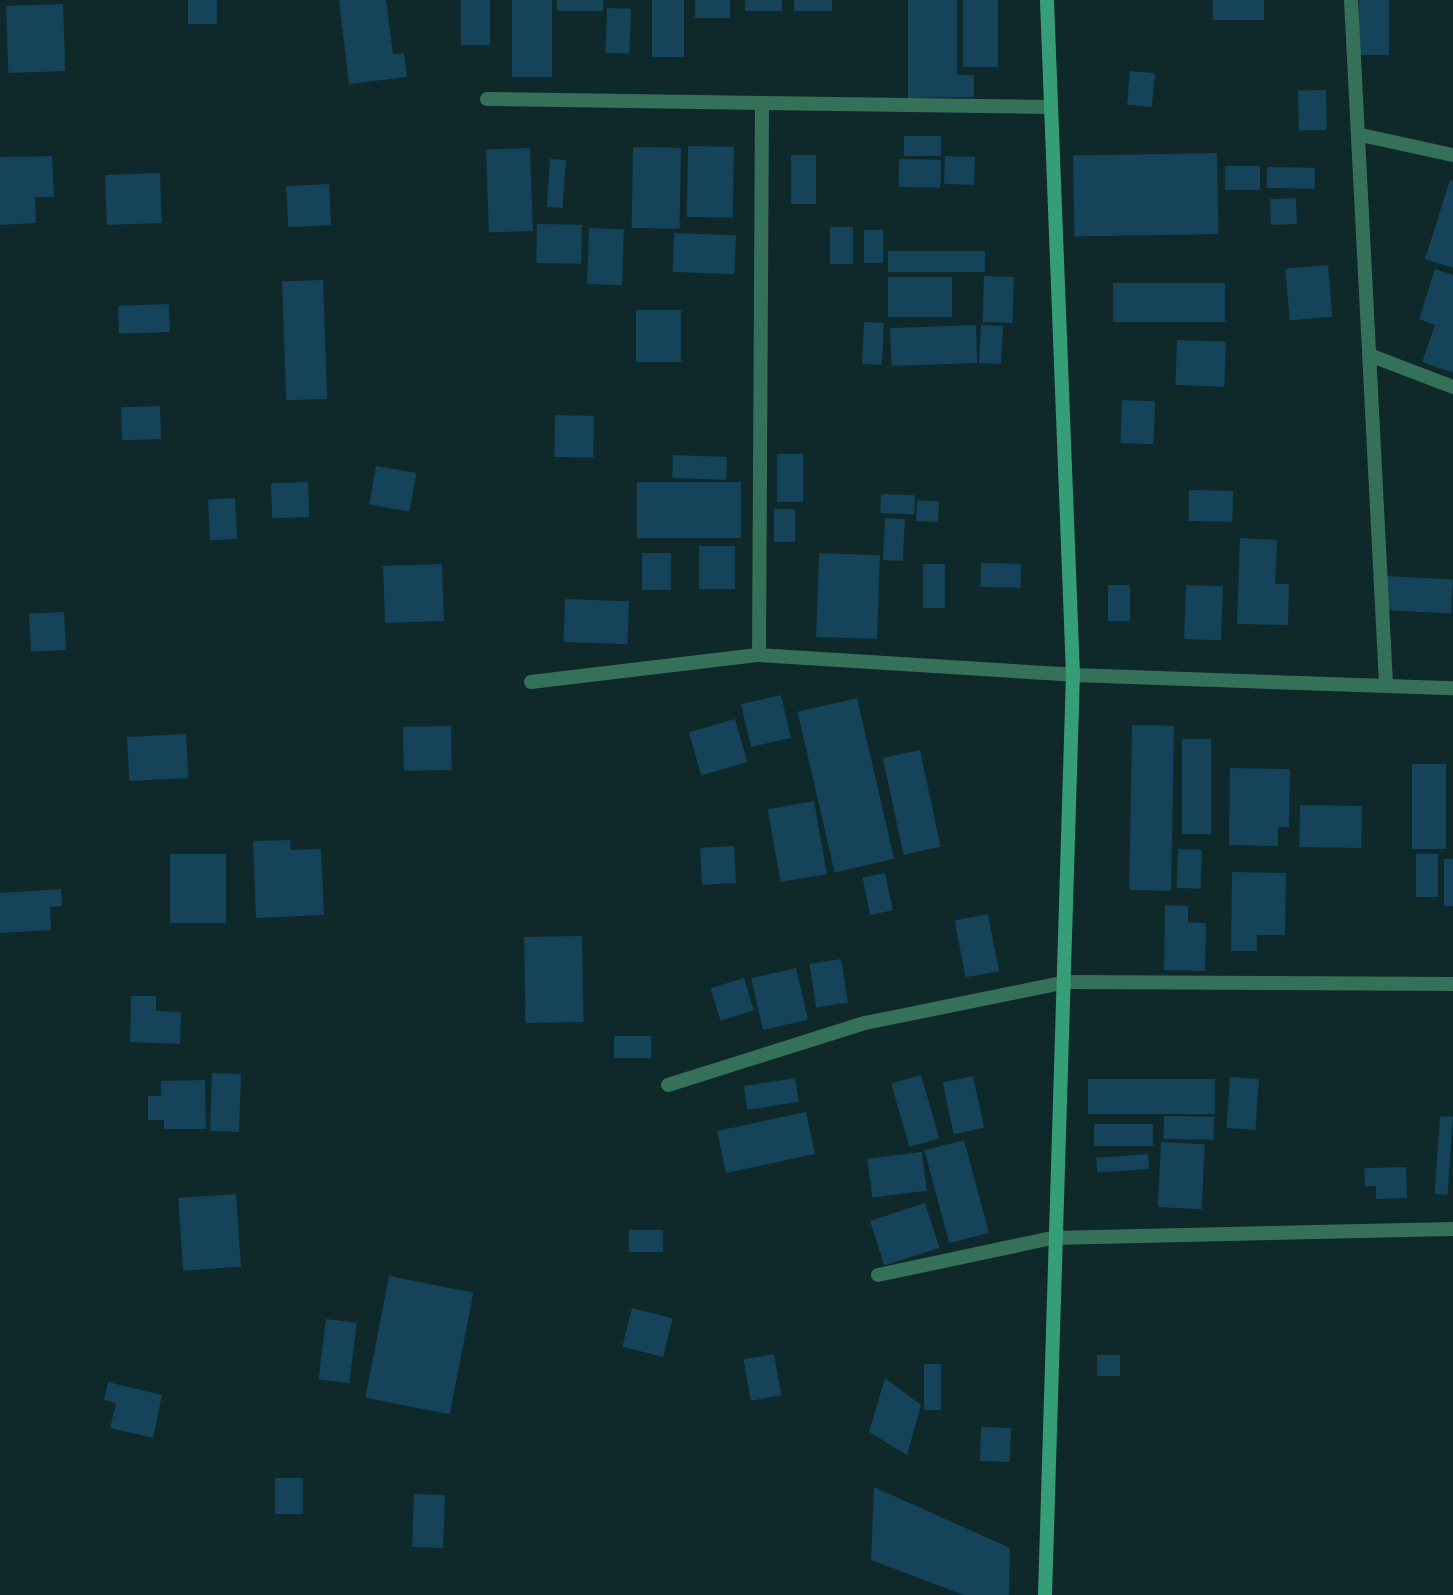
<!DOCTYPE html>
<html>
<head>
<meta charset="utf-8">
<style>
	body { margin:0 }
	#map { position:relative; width:1453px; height:1595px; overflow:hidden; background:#0f2829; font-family:Ubuntu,sans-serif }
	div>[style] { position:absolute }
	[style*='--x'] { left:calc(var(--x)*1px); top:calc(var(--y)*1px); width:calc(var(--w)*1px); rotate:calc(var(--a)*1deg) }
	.building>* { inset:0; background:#14435a; transform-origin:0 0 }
	.street>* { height:14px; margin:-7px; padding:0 7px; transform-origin:7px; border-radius:7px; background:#357159 }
	.secondary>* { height:14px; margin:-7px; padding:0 7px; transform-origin:7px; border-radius:7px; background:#359e77 }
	span { translate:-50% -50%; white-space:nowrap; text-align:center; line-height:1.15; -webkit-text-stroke:5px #051e20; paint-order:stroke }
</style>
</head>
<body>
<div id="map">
	<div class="building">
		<div style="left:188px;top:0;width:29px;height:24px"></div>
		<div style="clip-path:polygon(339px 0,386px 0,393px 54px,404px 53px,407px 77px,349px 84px)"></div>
		<div style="left:461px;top:0;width:29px;height:45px"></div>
		<div style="left:512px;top:0;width:40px;height:77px"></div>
		<div style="left:557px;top:0;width:46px;height:11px"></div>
		<div style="left:652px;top:0;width:32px;height:57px"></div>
		<div style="left:695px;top:0;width:35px;height:18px"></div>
		<div style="left:745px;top:0;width:37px;height:11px"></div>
		<div style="left:794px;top:0;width:38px;height:11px"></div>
		<div style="clip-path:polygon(908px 0,957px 0,957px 75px,974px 75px,974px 97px,908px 98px)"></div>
		<div style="left:963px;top:0;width:35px;height:67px"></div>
		<div style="left:1213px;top:0;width:51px;height:20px"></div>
		<div style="left:1359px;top:0;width:30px;height:55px"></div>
		<div style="left:63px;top:4px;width:67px;height:57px;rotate:88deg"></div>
		<div style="left:607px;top:8px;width:24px;height:45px;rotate:2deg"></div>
		<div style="left:1130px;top:71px;width:25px;height:34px;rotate:5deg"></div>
		<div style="left:1326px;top:90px;width:40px;height:28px;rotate:89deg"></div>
		<div style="left:904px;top:136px;width:37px;height:20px"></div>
		<div style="left:688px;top:146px;width:46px;height:71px;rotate:1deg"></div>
		<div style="left:633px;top:147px;width:48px;height:81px;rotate:1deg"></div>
		<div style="left:530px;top:148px;width:83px;height:44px;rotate:88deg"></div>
		<div style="left:1217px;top:153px;width:81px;height:144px;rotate:89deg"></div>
		<div style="left:791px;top:155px;width:25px;height:49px"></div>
		<div style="clip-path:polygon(52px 156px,54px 197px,35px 197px,36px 223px,0 225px,0 157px)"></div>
		<div style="left:945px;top:156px;width:30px;height:28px;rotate:2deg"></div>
		<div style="left:550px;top:159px;width:16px;height:48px;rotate:4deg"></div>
		<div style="left:899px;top:159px;width:42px;height:28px;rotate:1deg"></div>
		<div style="left:1260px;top:166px;width:24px;height:35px;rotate:90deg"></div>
		<div style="left:1267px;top:167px;width:48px;height:21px;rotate:1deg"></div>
		<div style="left:160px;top:173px;width:50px;height:55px;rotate:88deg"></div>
		<div style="clip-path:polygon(1450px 180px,1453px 181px,1453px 268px,1425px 259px)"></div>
		<div style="left:329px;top:184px;width:41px;height:43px;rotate:87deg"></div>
		<div style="left:1296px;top:198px;width:26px;height:26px;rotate:88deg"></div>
		<div style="left:537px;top:224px;width:45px;height:39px;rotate:1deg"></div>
		<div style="left:830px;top:227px;width:23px;height:37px"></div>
		<div style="left:589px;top:228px;width:35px;height:56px;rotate:2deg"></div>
		<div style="left:864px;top:230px;width:19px;height:33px"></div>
		<div style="left:674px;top:233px;width:62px;height:39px;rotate:2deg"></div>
		<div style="left:888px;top:251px;width:97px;height:21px"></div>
		<div style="left:1328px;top:265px;width:52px;height:43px;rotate:85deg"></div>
		<div style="clip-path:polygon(1435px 269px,1453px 275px,1453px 373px,1422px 362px,1435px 325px,1419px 319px)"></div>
		<div style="left:984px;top:276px;width:30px;height:46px;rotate:2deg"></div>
		<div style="left:888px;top:277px;width:64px;height:40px"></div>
		<div style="left:323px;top:280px;width:119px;height:41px;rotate:88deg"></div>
		<div style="left:1113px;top:283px;width:112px;height:39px"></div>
		<div style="left:169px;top:304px;width:28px;height:51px;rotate:88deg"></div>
		<div style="left:636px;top:310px;width:45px;height:52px"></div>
		<div style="left:864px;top:322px;width:20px;height:42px;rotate:3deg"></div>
		<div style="left:976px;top:325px;width:38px;height:86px;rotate:88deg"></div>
		<div style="left:981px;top:325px;width:22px;height:38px;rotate:3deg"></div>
		<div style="left:1177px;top:340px;width:49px;height:45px;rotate:2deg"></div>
		<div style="left:1122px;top:400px;width:33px;height:43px;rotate:2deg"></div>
		<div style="left:160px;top:406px;width:33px;height:39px;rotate:88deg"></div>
		<div style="left:555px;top:415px;width:39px;height:42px;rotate:1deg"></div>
		<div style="left:777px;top:454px;width:26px;height:48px"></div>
		<div style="left:673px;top:455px;width:54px;height:23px;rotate:2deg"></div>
		<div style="left:376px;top:466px;width:41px;height:39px;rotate:10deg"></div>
		<div style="left:308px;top:482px;width:35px;height:37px;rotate:88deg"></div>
		<div style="left:637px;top:482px;width:104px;height:56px"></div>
		<div style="left:1189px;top:490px;width:44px;height:31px;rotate:1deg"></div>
		<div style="left:881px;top:494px;width:34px;height:19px;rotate:2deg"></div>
		<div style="left:235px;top:498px;width:41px;height:27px;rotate:87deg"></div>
		<div style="left:917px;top:500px;width:22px;height:21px;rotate:3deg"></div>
		<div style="left:774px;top:509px;width:21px;height:33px"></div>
		<div style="left:885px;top:518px;width:20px;height:42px;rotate:3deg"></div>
		<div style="clip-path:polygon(1240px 538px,1277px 540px,1275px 584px,1289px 584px,1288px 625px,1237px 624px)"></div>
		<div style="left:699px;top:546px;width:36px;height:43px"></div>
		<div style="left:642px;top:553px;width:29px;height:37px"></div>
		<div style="left:819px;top:553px;width:61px;height:84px;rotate:2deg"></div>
		<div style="left:981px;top:563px;width:40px;height:24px;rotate:1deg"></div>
		<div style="left:442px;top:564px;width:57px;height:59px;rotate:88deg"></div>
		<div style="left:923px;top:564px;width:22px;height:44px"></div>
		<div style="left:1386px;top:576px;width:67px;height:34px;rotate:3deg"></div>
		<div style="left:1108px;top:585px;width:22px;height:36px"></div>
		<div style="left:1186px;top:585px;width:37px;height:54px;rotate:2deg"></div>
		<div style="left:565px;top:599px;width:64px;height:43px;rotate:2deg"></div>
		<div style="left:64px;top:612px;width:38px;height:35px;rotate:87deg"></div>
		<div style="left:781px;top:695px;width:44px;height:41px;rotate:77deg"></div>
		<div style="left:857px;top:698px;width:165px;height:61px;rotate:77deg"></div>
		<div style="left:735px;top:719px;width:45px;height:48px;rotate:74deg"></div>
		<div style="left:1132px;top:725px;width:42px;height:165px;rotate:1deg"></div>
		<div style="left:451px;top:726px;width:44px;height:48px;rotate:89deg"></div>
		<div style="left:186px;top:734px;width:44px;height:59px;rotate:87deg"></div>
		<div style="left:1182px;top:739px;width:29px;height:95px"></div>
		<div style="left:920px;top:750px;width:99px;height:38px;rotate:78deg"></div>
		<div style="left:1412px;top:764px;width:34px;height:85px"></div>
		<div style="clip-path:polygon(1230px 768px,1290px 769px,1289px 827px,1278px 827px,1278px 846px,1229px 845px)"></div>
		<div style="left:814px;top:801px;width:74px;height:47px;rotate:80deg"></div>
		<div style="left:1300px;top:805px;width:62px;height:42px;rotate:1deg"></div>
		<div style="clip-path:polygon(290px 840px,291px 850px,321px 849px,324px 915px,256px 918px,253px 841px)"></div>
		<div style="left:734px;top:846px;width:37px;height:34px;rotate:87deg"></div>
		<div style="left:1178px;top:849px;width:24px;height:39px;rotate:2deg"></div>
		<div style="left:170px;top:854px;width:56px;height:69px"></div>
		<div style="left:1416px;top:854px;width:22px;height:43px"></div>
		<div style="left:1444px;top:859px;width:9px;height:47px"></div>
		<div style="clip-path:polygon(1232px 872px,1286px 873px,1285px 935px,1257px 935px,1257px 951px,1231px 951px)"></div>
		<div style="left:885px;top:873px;width:38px;height:23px;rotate:78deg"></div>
		<div style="clip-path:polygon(61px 889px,62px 906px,50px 907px,51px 930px,0 933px,0 893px)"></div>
		<div style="clip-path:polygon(1165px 905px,1188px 906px,1188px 922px,1206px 923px,1205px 971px,1164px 970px)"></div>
		<div style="left:988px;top:914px;width:58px;height:34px;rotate:79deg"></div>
		<div style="left:582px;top:936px;width:86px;height:58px;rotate:89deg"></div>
		<div style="left:841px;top:959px;width:44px;height:32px;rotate:81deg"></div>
		<div style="left:796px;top:968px;width:53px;height:46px;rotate:77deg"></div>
		<div style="left:744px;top:978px;width:34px;height:35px;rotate:73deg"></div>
		<div style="clip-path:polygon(131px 996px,156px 996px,156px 1011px,181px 1012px,180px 1044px,130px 1042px)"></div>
		<div style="left:614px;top:1036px;width:37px;height:22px"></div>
		<div style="left:212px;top:1073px;width:29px;height:58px;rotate:2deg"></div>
		<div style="left:921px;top:1075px;width:66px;height:31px;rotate:74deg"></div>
		<div style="left:973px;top:1076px;width:53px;height:31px;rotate:78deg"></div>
		<div style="left:1230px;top:1077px;width:29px;height:51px;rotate:4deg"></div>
		<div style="left:795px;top:1078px;width:24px;height:52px;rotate:81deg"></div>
		<div style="left:1088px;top:1079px;width:127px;height:35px"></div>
		<div style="clip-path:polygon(205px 1080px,206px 1129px,164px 1129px,164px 1120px,148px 1120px,148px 1096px,161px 1096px,161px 1081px)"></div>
		<div style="left:806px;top:1112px;width:43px;height:91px;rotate:78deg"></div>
		<div style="left:1164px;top:1116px;width:50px;height:23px;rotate:1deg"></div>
		<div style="left:1440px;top:1116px;width:13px;height:78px;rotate:4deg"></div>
		<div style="left:1094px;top:1124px;width:59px;height:22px"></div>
		<div style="left:964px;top:1140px;width:96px;height:41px;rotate:75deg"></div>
		<div style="left:1161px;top:1142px;width:44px;height:65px;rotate:3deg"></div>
		<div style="left:922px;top:1152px;width:39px;height:55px;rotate:83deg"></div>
		<div style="left:1148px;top:1154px;width:15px;height:52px;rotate:86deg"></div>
		<div style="clip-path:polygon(1406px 1167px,1407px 1198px,1376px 1199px,1376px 1186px,1365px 1186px,1364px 1168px)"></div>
		<div style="left:236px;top:1194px;width:73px;height:58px;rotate:86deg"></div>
		<div style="left:925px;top:1203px;width:47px;height:58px;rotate:72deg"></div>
		<div style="left:629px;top:1230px;width:34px;height:22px"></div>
		<div style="left:389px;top:1276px;width:86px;height:124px;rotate:11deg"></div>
		<div style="left:632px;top:1308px;width:42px;height:40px;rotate:14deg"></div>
		<div style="left:326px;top:1319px;width:31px;height:61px;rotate:7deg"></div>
		<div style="left:774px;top:1354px;width:42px;height:31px;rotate:80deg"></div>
		<div style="left:1097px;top:1355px;width:23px;height:21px"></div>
		<div style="left:924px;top:1364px;width:17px;height:46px"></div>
		<div style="clip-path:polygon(885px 1378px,921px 1405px,907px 1455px,869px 1432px)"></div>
		<div style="clip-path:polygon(108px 1382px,162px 1395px,153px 1438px,110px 1428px,116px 1403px,104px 1400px)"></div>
		<div style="left:981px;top:1427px;width:30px;height:34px;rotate:2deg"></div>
		<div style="left:275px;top:1478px;width:28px;height:36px"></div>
		<div style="clip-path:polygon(874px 1487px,1010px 1548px,1009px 1595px,964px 1595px,871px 1560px)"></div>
		<div style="left:414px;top:1494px;width:31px;height:53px;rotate:2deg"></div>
	</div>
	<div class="street">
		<div style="--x:1351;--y:0;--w:684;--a:87.07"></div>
		<div style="--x:487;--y:99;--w:564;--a:0.81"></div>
		<div style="--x:1361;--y:135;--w:94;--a:12.3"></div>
		<div style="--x:1372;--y:356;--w:87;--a:20.9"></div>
		<div style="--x:759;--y:655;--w:551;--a:-89.69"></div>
		<div style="--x:531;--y:682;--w:230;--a:-6.8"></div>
		<div style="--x:759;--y:655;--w:315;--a:3.6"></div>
		<div style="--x:1073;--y:675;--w:380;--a:2"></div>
		<div style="--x:668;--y:1085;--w:207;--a:-17.5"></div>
		<div style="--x:865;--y:1023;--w:205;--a:-11.5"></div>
		<div style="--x:1066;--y:982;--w:387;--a:0.3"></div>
		<div style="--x:878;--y:1275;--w:178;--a:-12"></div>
		<div style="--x:1052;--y:1238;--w:401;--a:-1.3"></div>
	</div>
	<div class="secondary">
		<div style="--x:1045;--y:1595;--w:920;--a:-88.26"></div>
		<div style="--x:1073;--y:675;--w:676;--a:-92.21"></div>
	</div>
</div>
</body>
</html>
